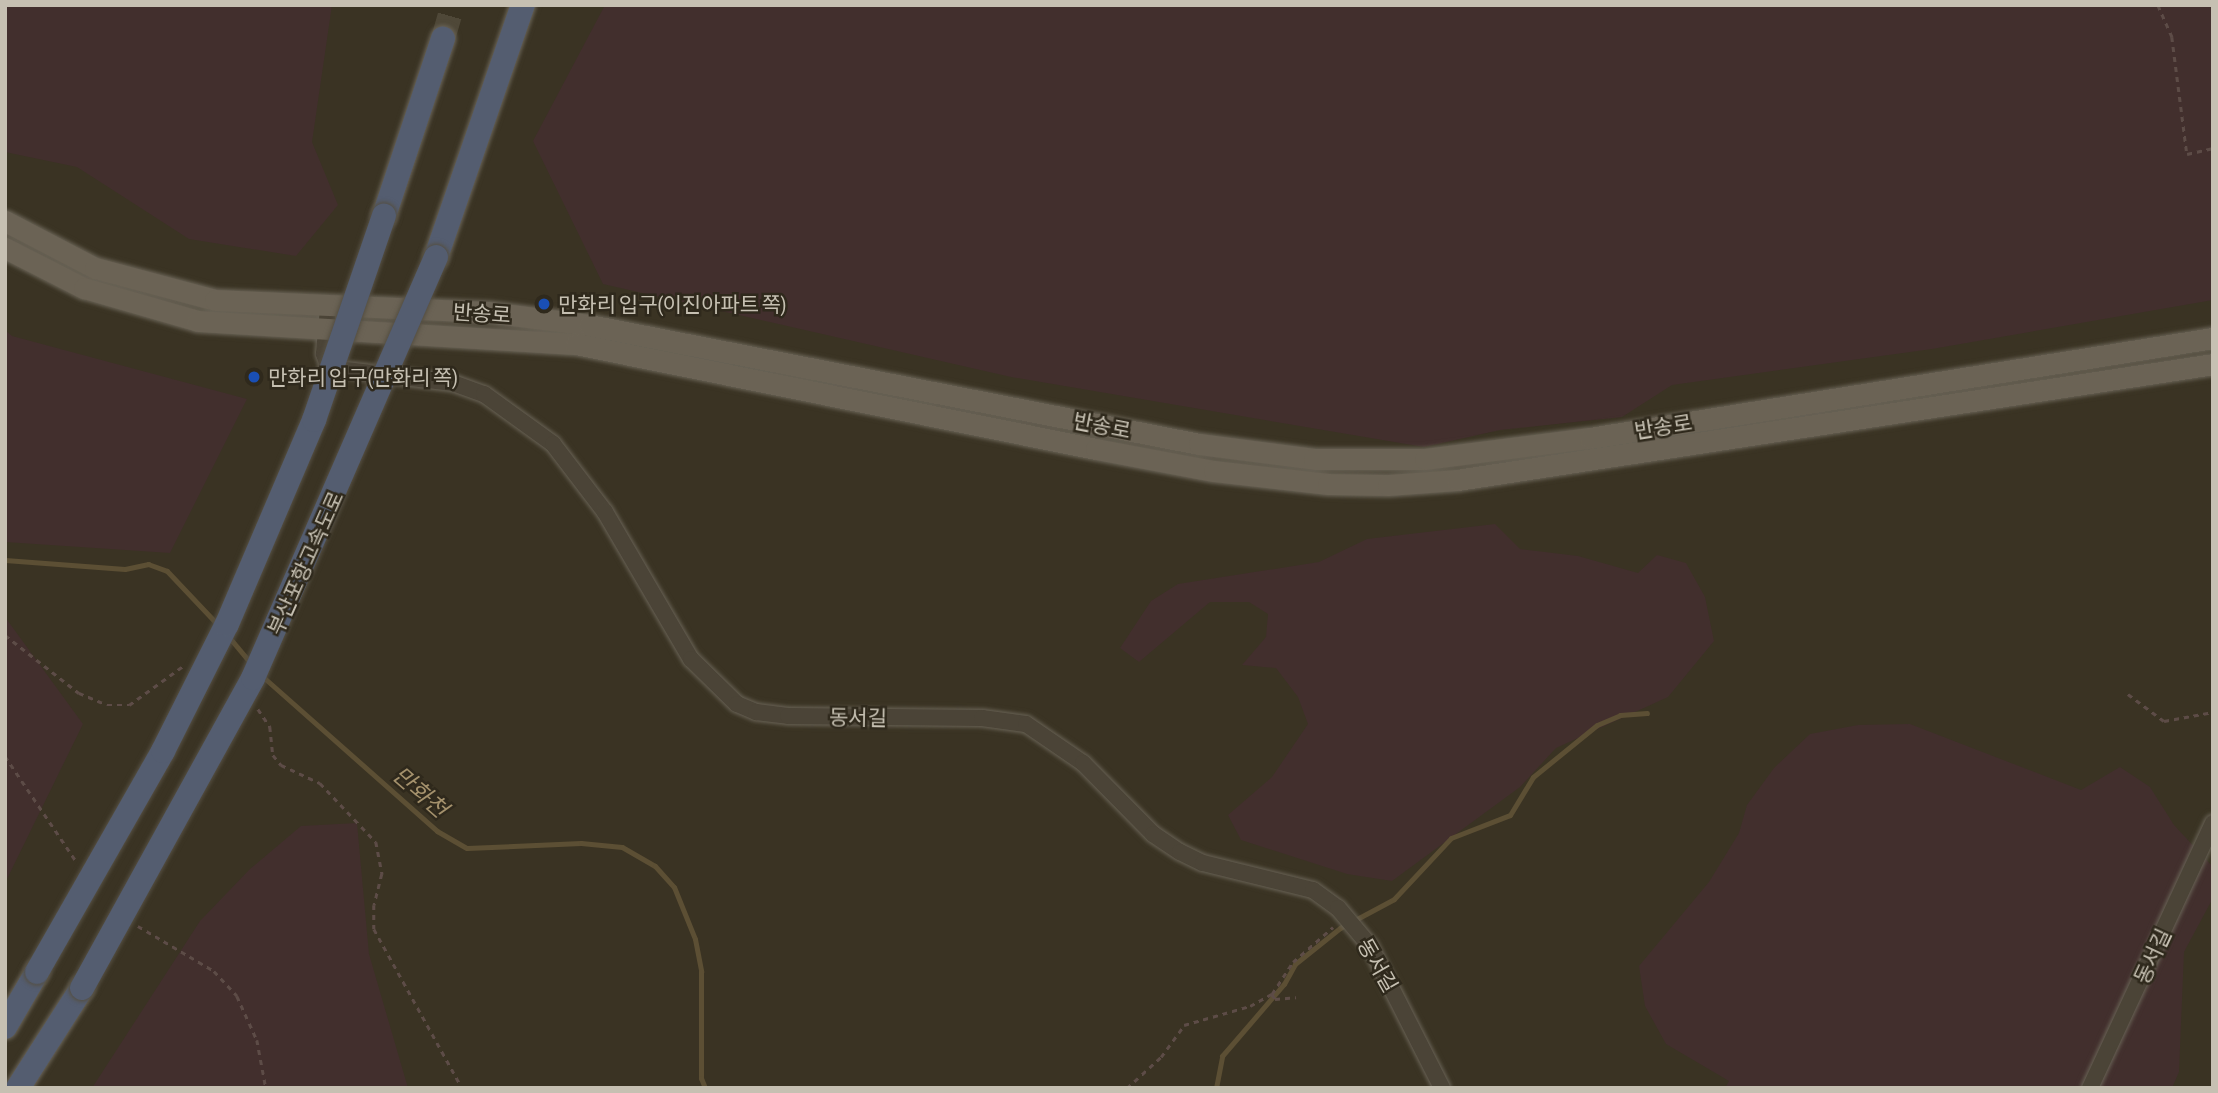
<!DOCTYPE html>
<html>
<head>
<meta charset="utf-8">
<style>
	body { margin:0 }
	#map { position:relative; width:2218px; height:1093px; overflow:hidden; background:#3a3323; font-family:"Asap Condensed","Noto Sans KR",sans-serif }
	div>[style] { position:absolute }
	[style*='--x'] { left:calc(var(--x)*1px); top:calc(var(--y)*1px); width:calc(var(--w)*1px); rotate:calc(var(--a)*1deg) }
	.green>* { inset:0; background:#422f2d }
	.stream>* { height:5px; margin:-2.5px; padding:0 2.5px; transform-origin:2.5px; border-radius:2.5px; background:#5c4f34 }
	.highway-tunnel>* { height:24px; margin-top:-12px; transform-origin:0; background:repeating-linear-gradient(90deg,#4f4838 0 24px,transparent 0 36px) }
	.path>* { height:2.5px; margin-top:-1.25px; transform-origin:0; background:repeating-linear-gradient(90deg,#5d4c47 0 5px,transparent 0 10px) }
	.roads { filter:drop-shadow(0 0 2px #686255) drop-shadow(0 0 2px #686255) }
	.minor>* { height:16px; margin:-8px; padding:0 8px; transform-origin:8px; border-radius:8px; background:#4b4437 }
	.major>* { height:21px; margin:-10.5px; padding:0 10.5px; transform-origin:10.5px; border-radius:10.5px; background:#6b6355 }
	.highway>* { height:24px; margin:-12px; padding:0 12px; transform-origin:12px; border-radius:12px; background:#545d70 }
	.bridges { filter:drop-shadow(0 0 2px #554f42) drop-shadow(0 0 2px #554f42) }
	.highway-bridge>* { height:24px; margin:-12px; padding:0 12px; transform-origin:12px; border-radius:12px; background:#545d70 }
	.dots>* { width:19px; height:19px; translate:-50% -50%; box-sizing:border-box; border:4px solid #2f291c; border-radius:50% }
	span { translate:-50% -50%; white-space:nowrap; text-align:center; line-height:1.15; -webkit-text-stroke:5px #2f291c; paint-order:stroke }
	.poi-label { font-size:21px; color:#c6c0b2 }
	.left { translate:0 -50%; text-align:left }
	.street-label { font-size:21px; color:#c6c0b2 }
	.water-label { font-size:23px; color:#a4916c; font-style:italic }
	.frame { position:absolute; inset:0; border:7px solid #c6c0b2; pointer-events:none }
</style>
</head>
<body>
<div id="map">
	<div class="green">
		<div style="clip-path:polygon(5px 5px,332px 5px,312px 142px,338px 205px,296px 256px,189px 239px,77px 167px,5px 152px)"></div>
		<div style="clip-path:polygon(605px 5px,2213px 5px,2213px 300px,1932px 349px,1672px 385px,1622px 417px,1500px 430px,1424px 447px,1011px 377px,603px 284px,533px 141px)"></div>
		<div style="clip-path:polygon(5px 330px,12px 336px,247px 399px,170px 553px,5px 542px)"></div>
		<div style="clip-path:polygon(1495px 524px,1520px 549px,1578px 556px,1638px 573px,1657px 555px,1686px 563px,1705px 597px,1714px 641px,1668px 697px,1556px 748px,1520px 787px,1392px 881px,1347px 874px,1241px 840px,1228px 815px,1272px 777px,1308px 724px,1298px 697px,1276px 668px,1242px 665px,1266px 637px,1268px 614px,1249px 602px,1210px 602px,1139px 662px,1120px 648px,1151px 601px,1178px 584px,1319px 562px,1367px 539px)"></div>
		<div style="clip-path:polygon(5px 617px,83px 724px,5px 883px)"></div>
		<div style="clip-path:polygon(1910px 724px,2081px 790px,2120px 767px,2150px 787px,2174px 825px,2213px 867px,2213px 898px,2184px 952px,2179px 1072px,2172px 1088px,1725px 1088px,1729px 1081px,1666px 1044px,1645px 1006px,1639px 966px,1709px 882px,1739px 833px,1747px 805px,1774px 768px,1810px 734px,1858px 725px)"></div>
		<div style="clip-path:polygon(357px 823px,369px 954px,408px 1088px,92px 1088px,200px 921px,250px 869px,301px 826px)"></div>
	</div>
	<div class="stream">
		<div style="--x:5;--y:560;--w:120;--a:4.3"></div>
		<div style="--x:125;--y:569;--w:24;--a:-12"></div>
		<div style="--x:148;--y:564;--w:20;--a:20"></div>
		<div style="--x:167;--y:571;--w:76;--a:46.6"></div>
		<div style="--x:228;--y:636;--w:35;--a:50"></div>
		<div style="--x:262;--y:676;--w:234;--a:41.5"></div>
		<div style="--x:437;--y:831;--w:34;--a:30"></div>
		<div style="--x:467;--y:848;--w:114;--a:-2.5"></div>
		<div style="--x:581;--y:843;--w:41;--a:5.6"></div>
		<div style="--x:622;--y:847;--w:38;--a:30"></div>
		<div style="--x:655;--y:866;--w:28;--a:48"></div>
		<div style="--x:674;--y:887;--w:56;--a:68"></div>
		<div style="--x:695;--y:939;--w:33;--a:79"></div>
		<div style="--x:701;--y:971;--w:107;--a:90"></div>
		<div style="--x:701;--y:1078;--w:11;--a:68"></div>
		<div style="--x:1216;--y:1088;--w:33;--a:-79"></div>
		<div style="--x:1222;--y:1056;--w:95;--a:-49.3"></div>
		<div style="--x:1284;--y:984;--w:23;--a:-61"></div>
		<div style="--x:1295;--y:964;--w:58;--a:-38.7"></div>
		<div style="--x:1340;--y:928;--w:61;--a:-28.2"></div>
		<div style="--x:1394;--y:899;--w:83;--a:-46.9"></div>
		<div style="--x:1451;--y:838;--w:63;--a:-21.3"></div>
		<div style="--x:1510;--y:815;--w:44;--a:-58.8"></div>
		<div style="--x:1533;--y:777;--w:82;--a:-39.1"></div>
		<div style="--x:1597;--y:725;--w:25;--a:-23"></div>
		<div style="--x:1620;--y:715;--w:27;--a:-4"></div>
	</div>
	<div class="highway-tunnel">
		<div style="--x:443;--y:39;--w:35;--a:-74"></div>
	</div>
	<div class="path">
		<div style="--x:2158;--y:5;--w:35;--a:66"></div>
		<div style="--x:2172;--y:37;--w:118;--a:82.7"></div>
		<div style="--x:2187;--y:154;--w:27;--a:-13"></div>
		<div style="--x:5;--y:635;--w:94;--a:38.1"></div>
		<div style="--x:79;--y:693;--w:30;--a:23"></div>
		<div style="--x:107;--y:705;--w:22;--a:0"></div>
		<div style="--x:129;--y:705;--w:67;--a:-35.8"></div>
		<div style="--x:2128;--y:694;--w:45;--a:36.9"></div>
		<div style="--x:2164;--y:721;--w:50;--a:-10.4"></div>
		<div style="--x:258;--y:709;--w:22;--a:56"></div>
		<div style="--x:270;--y:727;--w:28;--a:84"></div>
		<div style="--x:273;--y:755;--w:13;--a:51"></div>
		<div style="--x:281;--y:765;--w:43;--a:24.8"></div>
		<div style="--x:320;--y:783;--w:81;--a:46.5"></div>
		<div style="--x:376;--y:842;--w:33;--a:79"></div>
		<div style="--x:382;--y:874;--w:32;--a:104"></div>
		<div style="--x:374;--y:905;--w:24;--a:90"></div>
		<div style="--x:374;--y:929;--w:182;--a:61"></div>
		<div style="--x:5;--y:756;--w:127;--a:55.9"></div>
		<div style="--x:138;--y:926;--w:88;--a:30.6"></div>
		<div style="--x:214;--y:971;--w:34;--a:47"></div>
		<div style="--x:237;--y:996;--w:48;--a:65.6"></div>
		<div style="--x:257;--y:1040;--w:49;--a:79.4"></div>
		<div style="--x:1272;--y:994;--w:6;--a:59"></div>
		<div style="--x:1275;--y:999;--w:21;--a:-5"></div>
		<div style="--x:1127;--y:1088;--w:46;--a:-42.4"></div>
		<div style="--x:1161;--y:1057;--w:39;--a:-54"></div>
		<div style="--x:1184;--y:1025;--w:69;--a:-16.1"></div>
		<div style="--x:1250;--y:1006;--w:25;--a:-29"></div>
		<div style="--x:1272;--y:994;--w:38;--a:-57"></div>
		<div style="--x:1293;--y:962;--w:53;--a:-41.2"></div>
	</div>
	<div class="roads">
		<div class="minor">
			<div style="--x:328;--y:308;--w:46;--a:95"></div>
			<div style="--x:324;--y:354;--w:15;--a:70"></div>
			<div style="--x:329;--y:368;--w:125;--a:6.9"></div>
			<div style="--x:453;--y:383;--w:33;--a:20"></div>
			<div style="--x:484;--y:394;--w:85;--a:35.9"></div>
			<div style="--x:553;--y:444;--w:86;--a:52.6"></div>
			<div style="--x:605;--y:512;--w:170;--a:59.7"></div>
			<div style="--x:691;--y:659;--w:64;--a:44.4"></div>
			<div style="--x:737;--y:704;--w:21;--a:23"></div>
			<div style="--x:756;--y:712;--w:32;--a:7"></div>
			<div style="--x:788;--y:716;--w:194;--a:0.6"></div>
			<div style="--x:982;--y:718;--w:44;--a:7.8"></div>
			<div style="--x:1026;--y:724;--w:69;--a:34.4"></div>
			<div style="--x:1083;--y:763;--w:100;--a:45.4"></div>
			<div style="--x:1153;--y:834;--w:32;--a:34"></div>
			<div style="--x:1180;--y:852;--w:25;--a:26"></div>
			<div style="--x:1203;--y:863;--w:113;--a:13.8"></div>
			<div style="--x:1313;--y:890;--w:31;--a:36"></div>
			<div style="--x:1338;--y:908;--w:50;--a:49.9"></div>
			<div style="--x:1370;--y:946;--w:159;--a:63.1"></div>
			<div style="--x:2090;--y:1088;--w:292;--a:-65.1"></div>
		</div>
		<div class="major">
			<div style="--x:5;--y:221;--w:102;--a:27.6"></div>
			<div style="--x:95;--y:268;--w:124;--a:14.9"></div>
			<div style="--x:215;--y:300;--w:273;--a:2.5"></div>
			<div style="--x:488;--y:312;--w:102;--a:7.3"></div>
			<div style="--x:589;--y:325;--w:621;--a:11.04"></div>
			<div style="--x:1199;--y:444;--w:116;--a:7.4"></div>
			<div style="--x:1314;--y:459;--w:111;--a:0"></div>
			<div style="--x:1425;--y:459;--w:166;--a:-7.3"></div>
			<div style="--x:1590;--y:438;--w:631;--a:-9.12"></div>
			<div style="--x:5;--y:248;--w:89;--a:26.9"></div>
			<div style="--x:84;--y:288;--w:119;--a:16.1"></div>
			<div style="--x:198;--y:321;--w:379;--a:3.5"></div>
			<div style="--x:576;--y:344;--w:530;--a:11.42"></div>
			<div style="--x:1096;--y:449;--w:120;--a:10.6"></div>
			<div style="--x:1214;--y:471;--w:115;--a:6.5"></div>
			<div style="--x:1328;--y:484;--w:60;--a:1"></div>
			<div style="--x:1388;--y:485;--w:69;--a:-4.1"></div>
			<div style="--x:1457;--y:480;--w:765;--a:-8.72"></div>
		</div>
		<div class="highway">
			<div style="--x:384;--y:216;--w:187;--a:-71.6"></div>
			<div style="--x:436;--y:257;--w:267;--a:-71"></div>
			<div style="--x:5;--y:1027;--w:64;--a:-59.8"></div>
			<div style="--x:18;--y:1088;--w:119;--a:-57.4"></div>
		</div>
	</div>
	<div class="bridges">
		<div class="highway-bridge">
			<div style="--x:37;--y:972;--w:254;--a:-60.3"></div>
			<div style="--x:163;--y:751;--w:142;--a:-63.3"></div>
			<div style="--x:227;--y:624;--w:222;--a:-66.9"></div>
			<div style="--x:314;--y:420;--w:216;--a:-71.1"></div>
			<div style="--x:82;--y:988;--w:354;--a:-61.1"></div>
			<div style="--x:253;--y:678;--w:459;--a:-66.5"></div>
		</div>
	</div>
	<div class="dots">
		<div style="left:544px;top:304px;background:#1a4fb4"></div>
		<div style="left:254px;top:377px;background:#1a4fb4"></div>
	</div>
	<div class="poi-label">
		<span class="left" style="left:558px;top:304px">만화리 입구(이진아파트 쪽)</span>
		<span class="left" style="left:268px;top:377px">만화리 입구(만화리 쪽)</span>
	</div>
	<div class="street-label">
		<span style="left:482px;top:313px;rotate:4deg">반송로</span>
		<span style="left:1102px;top:425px;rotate:11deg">반송로</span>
		<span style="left:1663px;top:426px;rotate:-9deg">반송로</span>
		<span style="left:305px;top:563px;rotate:-66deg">부산포항고속도로</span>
		<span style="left:858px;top:717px;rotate:1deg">동서길</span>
		<span style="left:2152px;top:956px;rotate:-65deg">동서길</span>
		<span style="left:1378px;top:965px;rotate:60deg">동서길</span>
	</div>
	<div class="water-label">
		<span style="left:420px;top:792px;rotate:41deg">만화천</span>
	</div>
	<div class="frame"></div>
</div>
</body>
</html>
